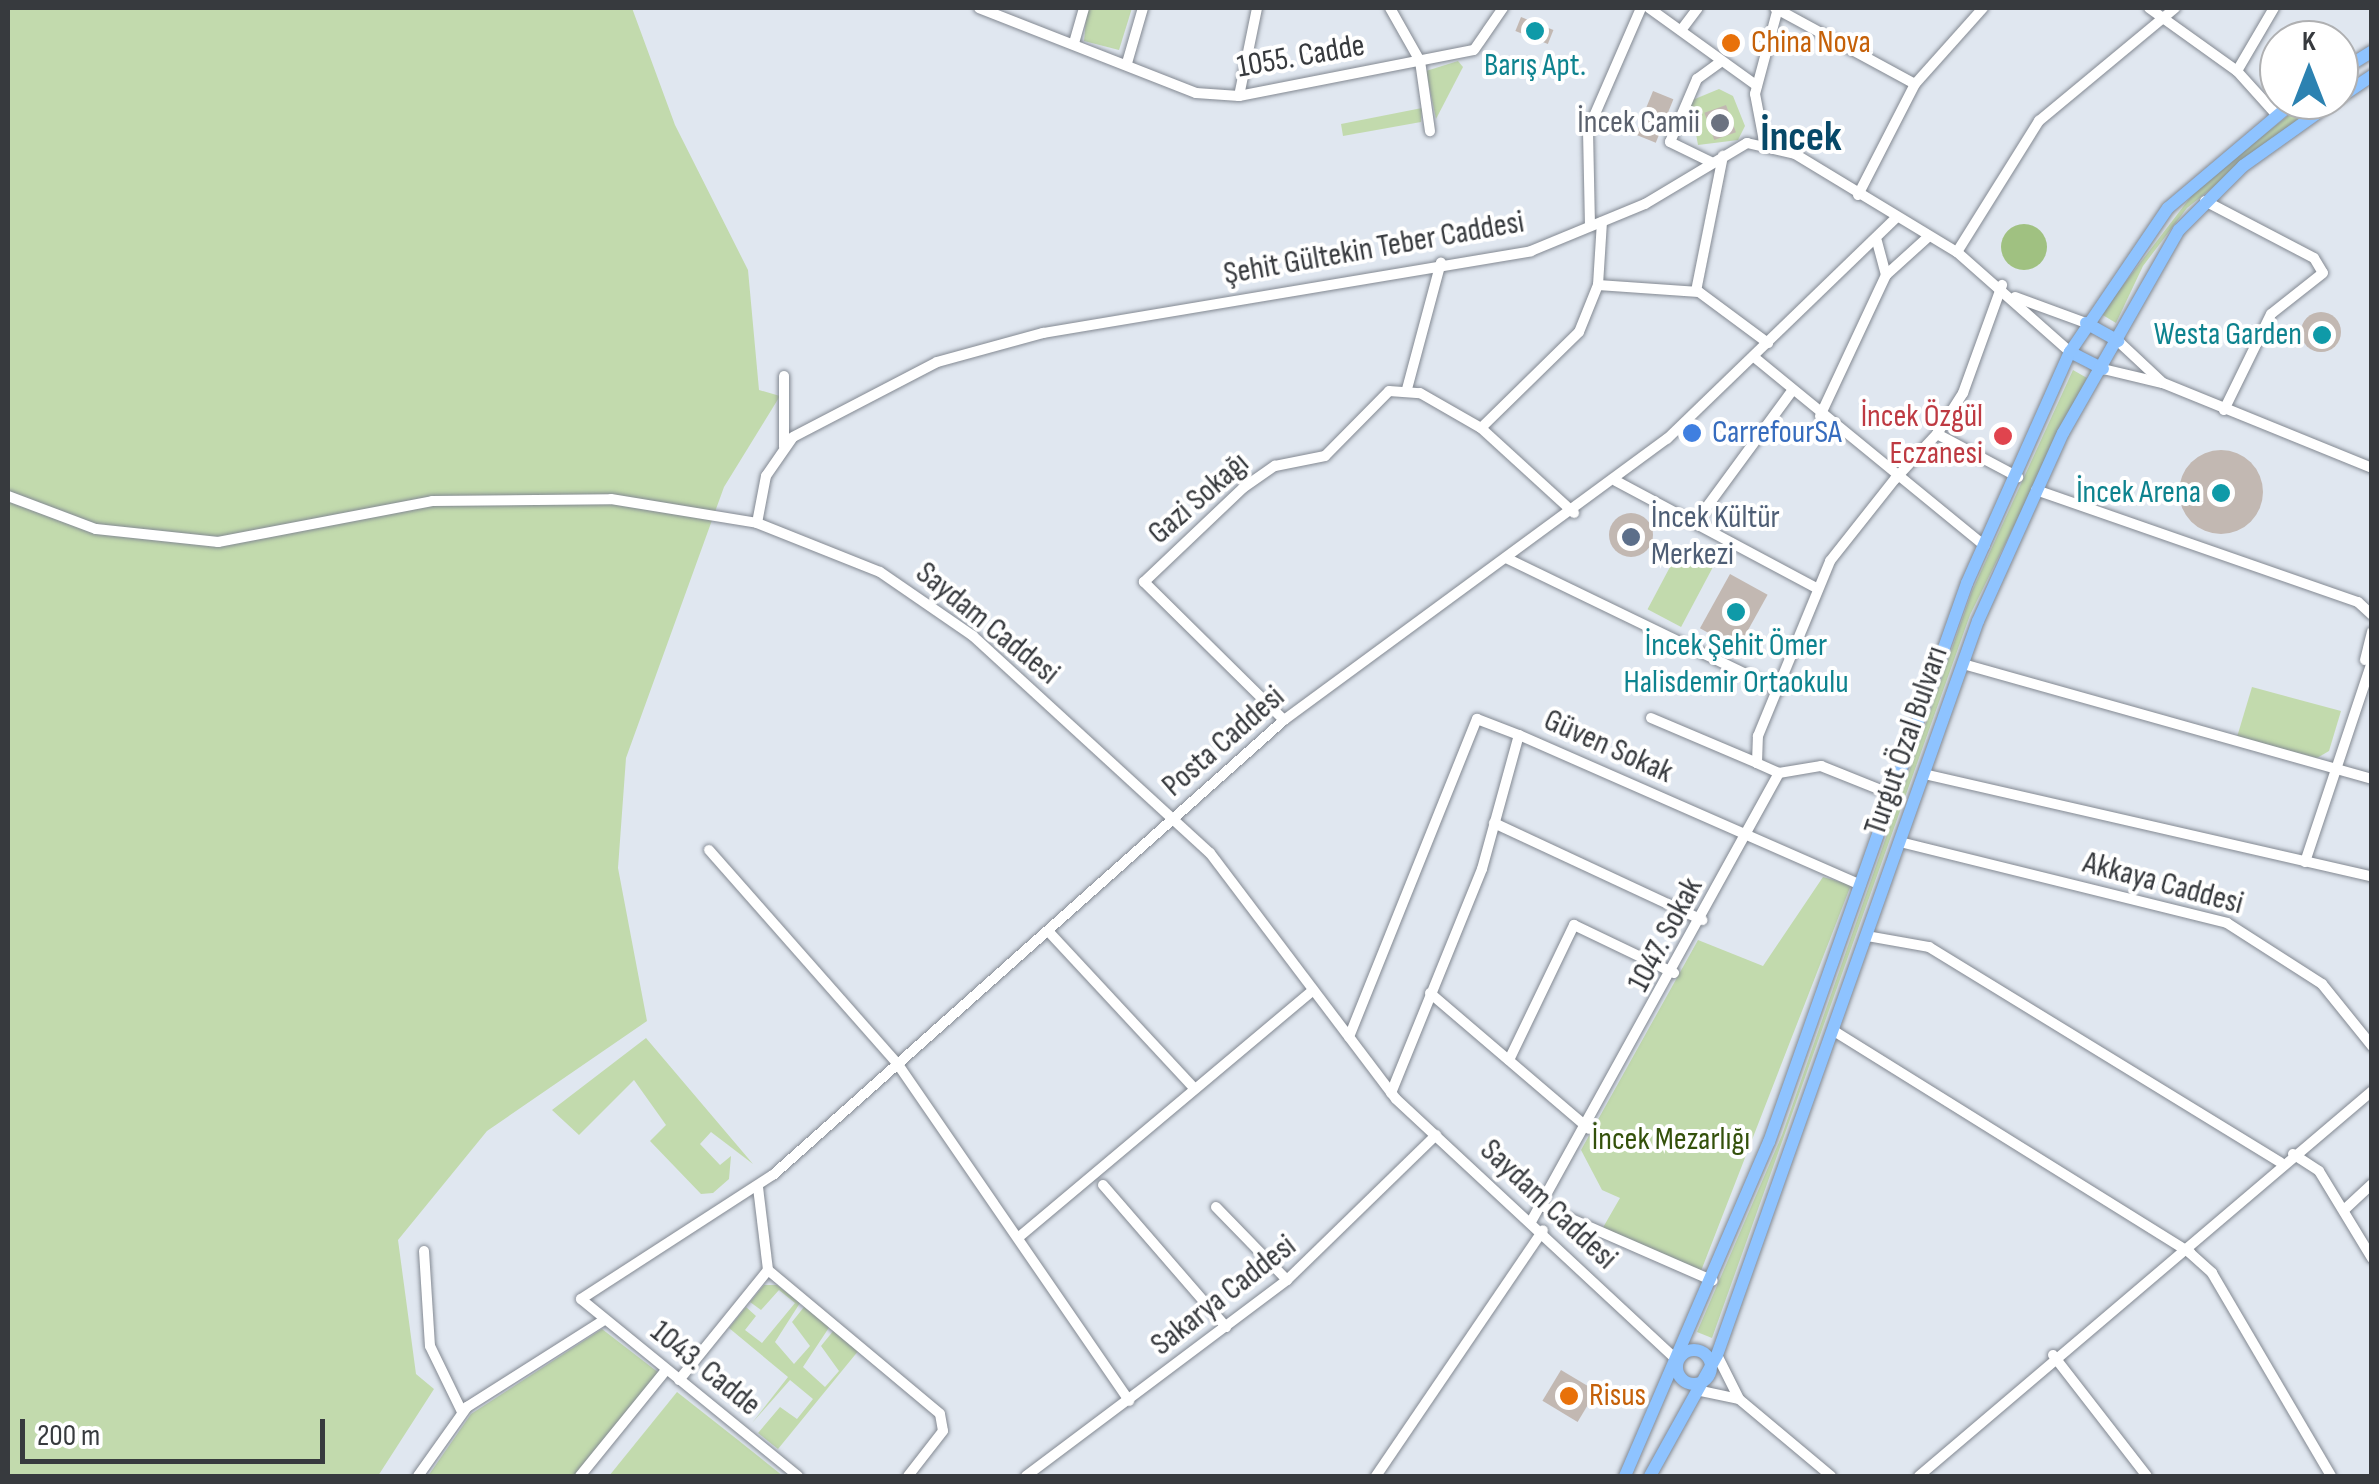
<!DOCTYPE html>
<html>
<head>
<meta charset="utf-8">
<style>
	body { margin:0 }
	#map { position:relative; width:2379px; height:1484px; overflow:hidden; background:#e0e7f0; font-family:"Sofia Sans Condensed",sans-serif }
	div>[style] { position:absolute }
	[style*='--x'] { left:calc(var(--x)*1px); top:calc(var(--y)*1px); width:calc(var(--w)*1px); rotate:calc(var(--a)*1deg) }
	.green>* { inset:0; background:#c2daad; transform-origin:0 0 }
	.forest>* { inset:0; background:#a0c181 }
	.round { border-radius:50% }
	.building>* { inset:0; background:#c2b8b2; transform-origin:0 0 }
	.roads { filter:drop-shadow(0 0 2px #838992) drop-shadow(0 0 2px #838992) }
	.minor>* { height:10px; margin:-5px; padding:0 5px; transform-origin:5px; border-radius:5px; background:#fff }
	.major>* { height:12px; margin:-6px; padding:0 6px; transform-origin:6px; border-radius:6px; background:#8ec3ff }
	.major>.ring { margin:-6px; padding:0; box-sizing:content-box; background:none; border:12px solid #8ec3ff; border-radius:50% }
	.dots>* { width:28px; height:28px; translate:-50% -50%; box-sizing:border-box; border:5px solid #fff; border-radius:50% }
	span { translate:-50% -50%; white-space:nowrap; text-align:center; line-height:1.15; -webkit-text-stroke:8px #fff; paint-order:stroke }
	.food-label { font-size:32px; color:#c56008 }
	.left { translate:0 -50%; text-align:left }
	.street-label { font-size:32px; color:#373a3e }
	.culture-label { font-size:32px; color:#0d838f }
	.right { translate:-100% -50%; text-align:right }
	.worship-label { font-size:32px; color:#5b616d }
	.health-label { font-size:32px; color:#be3a42 }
	.shop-label { font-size:32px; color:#366cbe }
	.service-label { font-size:32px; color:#4e5e75 }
	.park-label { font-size:32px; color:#34510b }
	.district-label { font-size:42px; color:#064868; font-weight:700 }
	.frame { position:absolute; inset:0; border:10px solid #373a3e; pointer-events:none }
	.north { position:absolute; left:2259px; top:20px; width:100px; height:100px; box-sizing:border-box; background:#fff; border:2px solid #afb0b2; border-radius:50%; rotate:0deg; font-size:28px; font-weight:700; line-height:40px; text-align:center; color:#373a3e }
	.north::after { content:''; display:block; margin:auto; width:35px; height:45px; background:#2c82b1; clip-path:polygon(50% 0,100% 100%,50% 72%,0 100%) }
	.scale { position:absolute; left:20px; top:1419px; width:305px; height:45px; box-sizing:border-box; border:5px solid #373a3e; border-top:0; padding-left:12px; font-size:30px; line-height:35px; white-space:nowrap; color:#373a3e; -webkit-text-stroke:8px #fff; paint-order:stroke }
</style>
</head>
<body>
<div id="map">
	<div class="green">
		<div style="clip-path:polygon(8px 8px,632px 8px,675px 125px,748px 270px,759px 390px,780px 396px,724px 487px,626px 758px,618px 868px,647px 1021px,487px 1131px,398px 1240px,416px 1374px,434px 1389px,378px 1476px,8px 1476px)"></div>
		<div style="clip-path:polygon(1087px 8px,1132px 8px,1119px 50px,1084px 41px)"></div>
		<div style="clip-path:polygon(1458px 61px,1463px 67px,1436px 119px,1426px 71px)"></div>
		<div style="clip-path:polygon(1719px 89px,1733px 96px,1745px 126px,1738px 140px,1698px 145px,1690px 101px)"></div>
		<div style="clip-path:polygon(2308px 100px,2322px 100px,2187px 208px,2143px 266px,2116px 323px,2101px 314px,2199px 186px)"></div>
		<div style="clip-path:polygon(1422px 108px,1421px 122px,1343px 136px,1341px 124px)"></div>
		<div style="clip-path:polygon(2073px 370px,2087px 378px,1970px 615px,1712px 1338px,1697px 1332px,1782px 1135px,1972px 591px)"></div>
		<div style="left:1679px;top:550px;width:38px;height:67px;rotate:28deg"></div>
		<div style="clip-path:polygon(2252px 687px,2341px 711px,2329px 751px,2317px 758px,2237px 737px)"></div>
		<div style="clip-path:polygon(1823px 877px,1851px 885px,1701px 1271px,1601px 1231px,1620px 1198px,1602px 1190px,1581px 1150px,1698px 940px,1763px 966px)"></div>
		<div style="clip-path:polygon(646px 1038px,753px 1164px,711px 1132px,700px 1144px,720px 1165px,731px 1156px,729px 1179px,713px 1193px,701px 1194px,650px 1141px,666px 1125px,634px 1080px,579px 1135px,552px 1110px)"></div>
		<div style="clip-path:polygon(764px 1285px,777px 1285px,800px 1303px,775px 1342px,794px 1364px,810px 1346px,792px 1322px,804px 1307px,830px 1326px,803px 1367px,825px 1387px,839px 1371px,821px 1346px,834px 1330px,859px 1350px,778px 1449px,758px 1433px,780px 1407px,797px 1419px,813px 1399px,790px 1380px,752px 1423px,788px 1377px,729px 1328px,746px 1307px,756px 1316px,745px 1330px,762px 1343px,795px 1303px,779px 1290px,761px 1310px,750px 1302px)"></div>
		<div style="clip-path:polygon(602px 1329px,659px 1373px,574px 1476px,428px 1476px,471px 1414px)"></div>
		<div style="clip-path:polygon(677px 1392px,738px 1440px,783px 1476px,609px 1476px)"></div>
	</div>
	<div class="forest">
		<div class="round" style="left:2001px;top:224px;width:46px;height:46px"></div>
	</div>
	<div class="building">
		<div style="left:1521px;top:17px;width:35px;height:15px;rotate:22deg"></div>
		<div style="left:1653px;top:91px;width:22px;height:47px;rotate:22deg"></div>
		<div style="left:1726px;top:105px;width:29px;height:23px;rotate:70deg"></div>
		<div class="round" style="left:2301px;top:312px;width:40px;height:40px"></div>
		<div class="round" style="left:2179px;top:450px;width:84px;height:84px"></div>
		<div class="round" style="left:1609px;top:513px;width:44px;height:44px"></div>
		<div style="left:1730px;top:574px;width:43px;height:62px;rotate:29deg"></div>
		<div style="left:1561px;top:1370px;width:41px;height:36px;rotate:31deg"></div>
	</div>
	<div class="roads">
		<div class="minor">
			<div style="--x:979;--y:8;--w:233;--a:21.4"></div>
			<div style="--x:1196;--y:93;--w:43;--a:4"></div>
			<div style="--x:1239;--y:96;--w:239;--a:-11.1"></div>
			<div style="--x:1474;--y:50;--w:51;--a:-55.4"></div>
			<div style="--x:1390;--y:8;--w:61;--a:60.5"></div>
			<div style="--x:1420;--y:61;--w:71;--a:81.9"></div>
			<div style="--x:1649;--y:8;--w:133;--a:35.8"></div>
			<div style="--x:1775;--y:8;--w:159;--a:28.5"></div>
			<div style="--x:2149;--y:8;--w:108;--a:35.6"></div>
			<div style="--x:2237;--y:71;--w:57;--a:47.9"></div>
			<div style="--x:1682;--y:29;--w:26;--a:-53"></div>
			<div style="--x:1074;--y:43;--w:36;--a:-74"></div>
			<div style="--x:1127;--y:63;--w:57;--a:-73.8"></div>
			<div style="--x:2237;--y:71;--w:73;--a:-59.6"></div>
			<div style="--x:1239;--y:96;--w:90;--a:-78.4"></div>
			<div style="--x:1764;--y:141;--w:48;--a:-100.8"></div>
			<div style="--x:1755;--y:94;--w:89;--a:-75"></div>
			<div style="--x:1713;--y:163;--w:48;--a:-154"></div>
			<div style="--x:1670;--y:142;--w:69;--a:-66.8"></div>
			<div style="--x:1697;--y:79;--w:27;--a:-36"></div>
			<div style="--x:1858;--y:195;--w:125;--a:-62.8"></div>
			<div style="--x:1915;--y:84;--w:102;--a:-48.2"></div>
			<div style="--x:2205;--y:201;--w:123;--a:27.6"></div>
			<div style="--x:2314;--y:258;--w:17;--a:59"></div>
			<div style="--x:2323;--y:273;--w:66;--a:141.7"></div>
			<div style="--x:2271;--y:314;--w:107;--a:116.1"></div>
			<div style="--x:1590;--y:226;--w:96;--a:-91.2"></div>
			<div style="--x:1588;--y:130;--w:133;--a:-66.5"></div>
			<div style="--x:1957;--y:252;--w:155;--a:-58"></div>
			<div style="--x:2039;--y:121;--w:177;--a:-39.7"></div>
			<div style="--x:1886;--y:275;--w:57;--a:-42.1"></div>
			<div style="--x:1598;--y:285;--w:101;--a:4"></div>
			<div style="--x:1699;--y:292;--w:86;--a:36.5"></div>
			<div style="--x:1696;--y:291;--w:138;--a:-78.7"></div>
			<div style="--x:2015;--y:297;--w:76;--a:20.1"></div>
			<div style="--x:2118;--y:341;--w:62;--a:43"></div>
			<div style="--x:2163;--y:383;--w:226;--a:22.1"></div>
			<div style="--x:1754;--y:357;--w:298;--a:39.3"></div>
			<div style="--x:2103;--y:369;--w:61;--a:13.3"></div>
			<div style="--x:784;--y:376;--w:71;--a:90"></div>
			<div style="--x:1407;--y:389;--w:131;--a:-75"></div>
			<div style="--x:1820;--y:416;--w:156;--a:-64.9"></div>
			<div style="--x:1886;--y:275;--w:35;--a:-105"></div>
			<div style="--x:1481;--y:428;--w:126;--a:42.4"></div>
			<div style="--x:1937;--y:434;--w:49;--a:-57.6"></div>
			<div style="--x:1963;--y:393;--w:115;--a:-70.1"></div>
			<div style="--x:1616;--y:481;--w:229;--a:28.1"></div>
			<div style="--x:2036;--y:490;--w:341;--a:19.2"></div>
			<div style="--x:2358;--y:602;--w:19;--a:43"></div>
			<div style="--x:8;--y:496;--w:94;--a:20.6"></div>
			<div style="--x:96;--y:529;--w:123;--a:6.1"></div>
			<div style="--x:218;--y:542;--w:218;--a:-10.8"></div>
			<div style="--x:432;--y:501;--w:179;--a:-0.6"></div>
			<div style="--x:611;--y:499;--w:148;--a:9.3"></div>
			<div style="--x:757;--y:523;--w:132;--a:21.7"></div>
			<div style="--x:880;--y:572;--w:113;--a:34.5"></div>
			<div style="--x:973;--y:636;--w:321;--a:42.5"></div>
			<div style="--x:1210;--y:853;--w:308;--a:52.9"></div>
			<div style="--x:1396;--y:1099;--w:385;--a:42.9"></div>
			<div style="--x:757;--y:523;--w:48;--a:-79.2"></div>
			<div style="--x:766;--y:476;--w:47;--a:-55.3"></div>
			<div style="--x:793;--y:437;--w:162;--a:-27.5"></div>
			<div style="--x:937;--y:362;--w:110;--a:-15.3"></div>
			<div style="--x:1043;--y:333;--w:495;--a:-9.5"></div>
			<div style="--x:1531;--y:251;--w:123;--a:-22.4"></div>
			<div style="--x:1645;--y:204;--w:119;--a:-30.9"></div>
			<div style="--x:1747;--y:143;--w:49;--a:12.9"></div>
			<div style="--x:1795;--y:154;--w:189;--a:31.2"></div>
			<div style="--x:1957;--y:252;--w:151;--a:41.5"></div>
			<div style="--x:1695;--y:523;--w:164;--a:-53.7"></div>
			<div style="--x:1508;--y:559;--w:301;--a:25.8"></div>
			<div style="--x:2365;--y:660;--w:29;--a:-76"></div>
			<div style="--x:1963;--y:664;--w:425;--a:15.7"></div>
			<div style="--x:1651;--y:718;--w:115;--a:23"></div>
			<div style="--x:1284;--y:720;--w:197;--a:-135.4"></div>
			<div style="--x:1144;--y:582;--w:137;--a:-43.5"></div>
			<div style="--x:1243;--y:488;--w:39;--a:-35"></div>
			<div style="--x:1275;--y:466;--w:51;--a:-11.3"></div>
			<div style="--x:1325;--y:456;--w:91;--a:-45.4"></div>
			<div style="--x:1389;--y:391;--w:31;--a:4"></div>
			<div style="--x:1420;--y:393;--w:70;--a:29.8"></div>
			<div style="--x:1481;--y:428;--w:137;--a:-44.4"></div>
			<div style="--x:1579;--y:332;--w:51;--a:-68"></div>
			<div style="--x:1598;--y:285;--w:63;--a:-86.4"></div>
			<div style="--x:1779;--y:773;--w:24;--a:-156"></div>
			<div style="--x:1757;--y:763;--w:27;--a:-88"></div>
			<div style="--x:1758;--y:736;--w:189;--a:-67.6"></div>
			<div style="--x:1830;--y:561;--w:105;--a:-51.6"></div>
			<div style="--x:1895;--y:479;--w:62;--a:-47"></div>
			<div style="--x:1937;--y:434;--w:92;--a:28"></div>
			<div style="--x:1924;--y:774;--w:460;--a:12.9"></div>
			<div style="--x:1494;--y:823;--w:230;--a:25"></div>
			<div style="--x:1900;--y:842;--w:337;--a:13.9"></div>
			<div style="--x:2227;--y:923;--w:113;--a:32.7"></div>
			<div style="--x:2322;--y:984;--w:80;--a:51.1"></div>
			<div style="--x:709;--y:850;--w:284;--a:48.6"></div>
			<div style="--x:897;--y:1063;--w:410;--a:55.5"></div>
			<div style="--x:2305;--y:862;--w:211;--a:-71.5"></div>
			<div style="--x:1049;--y:932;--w:214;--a:47.1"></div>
			<div style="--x:1867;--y:936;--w:63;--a:10.1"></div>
			<div style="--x:1929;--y:947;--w:412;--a:31.5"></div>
			<div style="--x:1430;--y:993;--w:209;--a:40.5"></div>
			<div style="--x:1834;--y:1031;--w:420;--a:31.9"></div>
			<div style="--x:2190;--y:1253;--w:30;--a:42"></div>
			<div style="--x:2212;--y:1273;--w:235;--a:59.6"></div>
			<div style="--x:1349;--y:1037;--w:343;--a:-68.1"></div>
			<div style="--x:1477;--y:719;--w:45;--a:20.9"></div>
			<div style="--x:1509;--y:1060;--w:150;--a:-64.3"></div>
			<div style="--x:1574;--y:925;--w:111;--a:25.6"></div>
			<div style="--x:1391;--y:1093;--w:242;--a:-67.9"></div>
			<div style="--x:1482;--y:869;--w:139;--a:-74.6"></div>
			<div style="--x:1519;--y:735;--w:373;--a:23.7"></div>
			<div style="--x:2293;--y:1154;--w:31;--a:33"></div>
			<div style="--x:2319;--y:1171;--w:102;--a:58.7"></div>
			<div style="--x:1103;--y:1185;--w:188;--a:49.1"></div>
			<div style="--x:1216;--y:1207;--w:102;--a:45.8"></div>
			<div style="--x:1544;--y:1207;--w:184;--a:23.6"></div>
			<div style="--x:2344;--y:1210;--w:38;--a:-43"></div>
			<div style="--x:1532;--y:1220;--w:511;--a:-61.08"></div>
			<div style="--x:1779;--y:773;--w:43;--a:-9.5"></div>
			<div style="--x:1821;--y:766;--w:75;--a:21.8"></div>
			<div style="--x:1019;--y:1237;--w:384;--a:-40"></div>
			<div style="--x:424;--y:1251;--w:95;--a:86.4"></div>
			<div style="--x:430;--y:1346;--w:73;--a:64.1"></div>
			<div style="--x:768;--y:1270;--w:224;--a:39.9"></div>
			<div style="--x:940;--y:1414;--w:17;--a:80"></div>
			<div style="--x:943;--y:1431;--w:57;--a:127.9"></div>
			<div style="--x:1717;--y:1355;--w:49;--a:63.4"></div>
			<div style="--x:1739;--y:1399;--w:120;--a:39.9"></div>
			<div style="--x:2053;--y:1355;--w:153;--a:52.2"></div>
			<div style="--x:679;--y:1380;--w:141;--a:-51"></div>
			<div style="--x:768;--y:1270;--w:84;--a:-96.9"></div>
			<div style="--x:1701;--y:1391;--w:38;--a:12"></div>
			<div style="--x:418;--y:1476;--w:85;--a:-54.6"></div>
			<div style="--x:467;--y:1407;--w:162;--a:-32.4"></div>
			<div style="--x:580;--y:1476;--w:136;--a:-50.9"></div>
			<div style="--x:798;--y:1476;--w:280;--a:-140.8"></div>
			<div style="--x:581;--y:1299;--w:229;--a:-32.9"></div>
			<div style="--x:773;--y:1175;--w:684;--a:-41.68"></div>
			<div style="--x:1284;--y:720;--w:475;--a:-36.3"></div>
			<div style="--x:1667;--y:439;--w:318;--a:-44"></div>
			<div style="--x:1026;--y:1476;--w:326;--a:-36.9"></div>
			<div style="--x:1287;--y:1280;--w:208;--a:-44.2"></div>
			<div style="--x:1376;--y:1476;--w:297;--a:-55.8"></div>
			<div style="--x:1919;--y:1476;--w:595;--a:-40.36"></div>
		</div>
		<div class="major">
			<div style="--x:2339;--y:72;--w:39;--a:-32"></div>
			<div style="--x:2339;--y:98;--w:40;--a:-34"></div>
			<div style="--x:2086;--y:323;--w:37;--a:29"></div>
			<div style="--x:2070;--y:352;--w:37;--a:27"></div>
			<div class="ring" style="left:1677px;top:1350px;width:22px;height:22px"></div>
			<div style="--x:1625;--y:1476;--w:364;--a:-66.7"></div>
			<div style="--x:1769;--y:1142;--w:593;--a:-70.5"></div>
			<div style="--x:1967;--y:583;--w:253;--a:-66"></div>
			<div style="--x:2070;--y:352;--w:174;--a:-55.8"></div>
			<div style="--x:2168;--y:208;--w:167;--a:-40.2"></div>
			<div style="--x:1650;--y:1476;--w:138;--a:-61"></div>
			<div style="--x:1717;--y:1355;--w:779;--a:-70.43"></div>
			<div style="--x:1978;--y:621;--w:206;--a:-65.7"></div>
			<div style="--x:2063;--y:433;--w:234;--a:-60.3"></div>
			<div style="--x:2179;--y:230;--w:91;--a:-45"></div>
			<div style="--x:2243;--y:166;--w:114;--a:-35.4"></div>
		</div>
	</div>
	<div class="dots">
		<div style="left:1535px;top:31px;background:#0f9aa8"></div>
		<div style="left:1731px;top:43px;background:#e8710a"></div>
		<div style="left:1720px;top:123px;background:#6b7280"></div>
		<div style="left:2322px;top:335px;background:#0f9aa8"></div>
		<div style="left:1692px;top:433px;background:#3f7fe0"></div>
		<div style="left:2003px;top:436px;background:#e0444e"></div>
		<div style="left:2221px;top:493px;background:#0f9aa8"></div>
		<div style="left:1631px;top:537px;background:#5c6f8a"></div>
		<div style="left:1736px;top:612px;background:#0f9aa8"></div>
		<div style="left:1569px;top:1396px;background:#e8710a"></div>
	</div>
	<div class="food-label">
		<span class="left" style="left:1751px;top:43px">China Nova</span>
		<span class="left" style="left:1589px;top:1396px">Risus</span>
	</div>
	<div class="street-label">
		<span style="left:1301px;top:57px;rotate:-10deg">1055. Cadde</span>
		<span style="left:1374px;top:249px;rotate:-10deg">Şehit Gültekin Teber Caddesi</span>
		<span style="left:1199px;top:499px;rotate:-41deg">Gazi Sokağı</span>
		<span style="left:987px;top:624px;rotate:39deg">Saydam Caddesi</span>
		<span style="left:1907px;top:741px;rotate:-71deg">Turgut Özal Bulvarı</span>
		<span style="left:1224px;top:742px;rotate:-41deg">Posta Caddesi</span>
		<span style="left:1608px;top:747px;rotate:24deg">Güven Sokak</span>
		<span style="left:2163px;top:884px;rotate:15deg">Akkaya Caddesi</span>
		<span style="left:1666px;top:935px;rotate:-62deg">1047. Sokak</span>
		<span style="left:1548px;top:1205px;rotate:43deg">Saydam Caddesi</span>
		<span style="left:1224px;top:1296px;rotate:-38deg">Sakarya Caddesi</span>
		<span style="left:705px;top:1369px;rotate:39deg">1043. Cadde</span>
	</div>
	<div class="culture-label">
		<span style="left:1535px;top:66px">Barış Apt.</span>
		<span class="right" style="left:2302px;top:335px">Westa Garden</span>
		<span class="right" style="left:2201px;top:493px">İncek Arena</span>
		<span style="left:1736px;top:665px">İncek Şehit Ömer<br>Halisdemir Ortaokulu</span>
	</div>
	<div class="worship-label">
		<span class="right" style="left:1700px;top:123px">İncek Camii</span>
	</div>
	<div class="health-label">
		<span class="right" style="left:1983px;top:436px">İncek Özgül<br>Eczanesi</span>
	</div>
	<div class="shop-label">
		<span class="left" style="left:1712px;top:433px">CarrefourSA</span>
	</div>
	<div class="service-label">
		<span class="left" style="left:1651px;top:537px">İncek Kültür<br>Merkezi</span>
	</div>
	<div class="park-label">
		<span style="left:1671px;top:1140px">İncek Mezarlığı</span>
	</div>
	<div class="district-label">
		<span style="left:1801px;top:138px">İncek</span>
	</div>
	<div class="frame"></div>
	<div class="north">K</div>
	<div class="scale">200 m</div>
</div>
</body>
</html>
